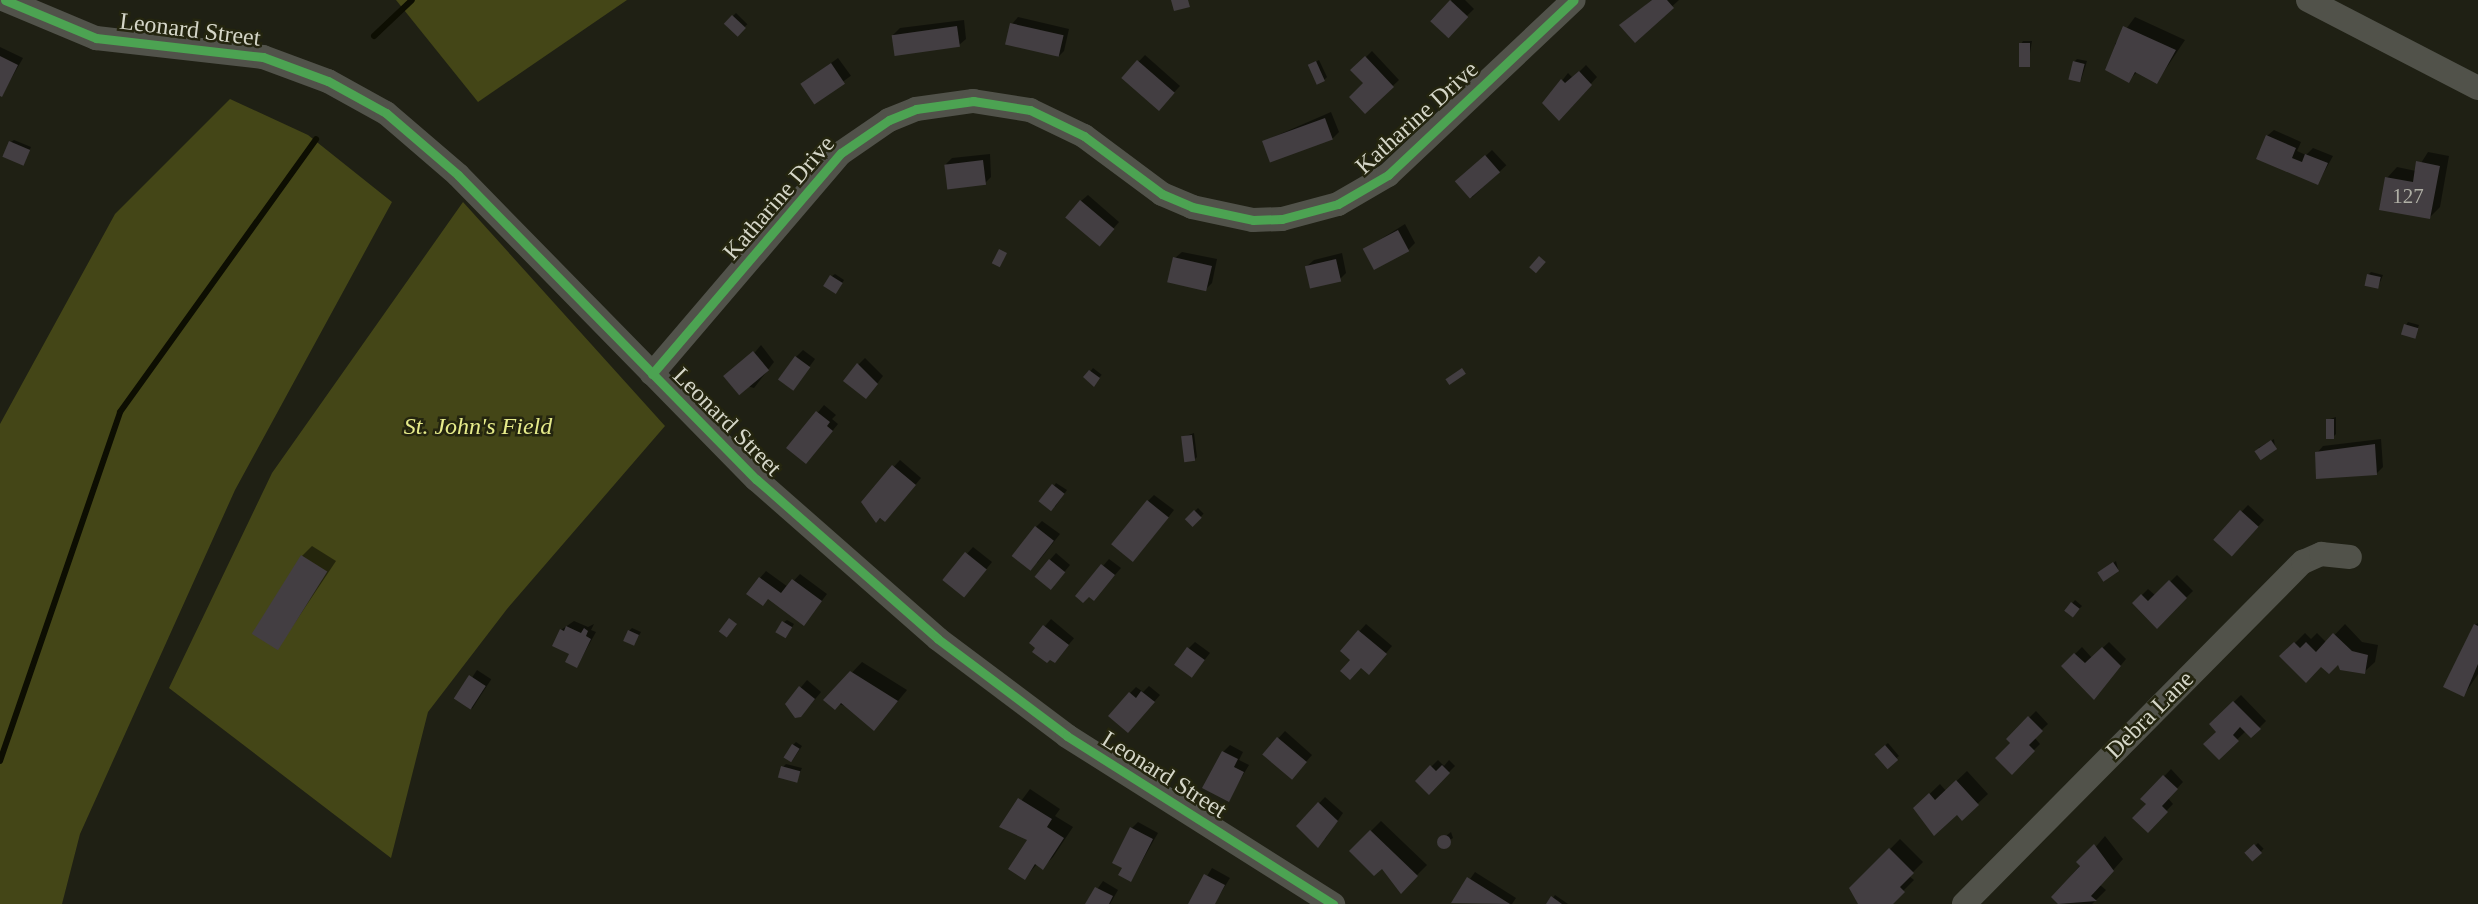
<!DOCTYPE html>
<style>
body{margin:0}
#map{position:relative;width:2478px;height:904px;overflow:hidden;background:#1f2014;font-family:Georgia,serif}
div>[style]{position:absolute}
.green>*{inset:0;background:#444617}
.shadow>*{inset:0;background:#0007;transform-origin:0 0}
.stream>*{height:6px;margin:-3px;padding:0 3px;transform-origin:3px;border-radius:3px;background:#0d0e02}
.building>*{inset:0;background:#433e42;transform-origin:0 0}
.round{border-radius:50%}
.minor>*{height:24px;margin:-12px;padding:0 12px;transform-origin:12px;border-radius:12px;background:#51524a}
.cycleway>*{height:9px;margin:-4.5px;padding:0 4.5px;transform-origin:4.5px;border-radius:4.5px;background:#4ca352}
span{translate:-50% -50%;white-space:nowrap;text-align:center;line-height:1.15;-webkit-text-stroke:5px #24250f;paint-order:stroke}
.number-label{font-size:21px;color:#b0b0a6}
.number-label span{-webkit-text-stroke-width:0}
.street-label{font-size:24px;color:#d5d6c8}
.park-label{font-size:24px;color:#e6eb8a;font-style:italic}
</style>
<div id="map">
<div class="green">
<i style="clip-path:polygon(396px 0,627px 0,478px 102px)"></i>
<i style="clip-path:polygon(230px 99px,308px 135px,392px 202px,235px 490px,80px 834px,62px 904px,0 904px,0 424px,115px 214px)"></i>
<i style="clip-path:polygon(463px 202px,665px 426px,507px 609px,428px 712px,391px 858px,169px 688px,272px 473px)"></i>
</div>
<div class="shadow">
<i style="clip-path:polygon(1452px 0,1465px 0,1474px 9px,1446px 36px,1431px 20px)"></i>
<i style="clip-path:polygon(1652px 0,1679px 0,1635px 40px,1628px 19px)"></i>
<i style="left:736px;top:13px;width:16px;height:15px;rotate:45deg"></i>
<i style="clip-path:polygon(1018px 17px,1069px 29px,1064px 51px,1058px 57px,1012px 24px)"></i>
<i style="clip-path:polygon(2135px 17px,2185px 40px,2157px 82px,2138px 71px,2128px 81px,2115px 44px)"></i>
<i style="clip-path:polygon(964px 20px,966px 39px,959px 45px,893px 35px,900px 28px)"></i>
<i style="clip-path:polygon(2023px 41px,2032px 41px,2028px 65px,2021px 44px)"></i>
<i style="clip-path:polygon(0 47px,23px 58px,2px 95px,0 94px)"></i>
<i style="clip-path:polygon(1372px 51px,1399px 80px,1365px 112px,1365px 83px,1353px 70px)"></i>
<i style="clip-path:polygon(1145px 55px,1180px 86px,1167px 100px,1146px 98px,1123px 78px)"></i>
<i style="left:838px;top:58px;width:22px;height:44px;rotate:54deg"></i>
<i style="clip-path:polygon(2077px 59px,2087px 61px,2081px 80px,2074px 62px)"></i>
<i style="clip-path:polygon(1319px 60px,1327px 77px,1324px 80px,1310px 65px)"></i>
<i style="clip-path:polygon(1586px 65px,1597px 77px,1559px 119px,1545px 103px,1568px 73px,1573px 78px)"></i>
<i style="clip-path:polygon(1331px 112px,1339px 132px,1332px 139px,1264px 141px)"></i>
<i style="clip-path:polygon(2274px 130px,2301px 142px,2297px 151px,2306px 155px,2313px 148px,2333px 156px,2318px 183px,2267px 136px)"></i>
<i style="clip-path:polygon(14px 140px,31px 147px,23px 164px,11px 142px)"></i>
<i style="left:1492px;top:150px;width:21px;height:47px;rotate:47deg"></i>
<i style="clip-path:polygon(2428px 152px,2449px 156px,2440px 207px,2430px 217px,2387px 178px,2397px 167px,2416px 171px)"></i>
<i style="clip-path:polygon(990px 154px,991px 177px,985px 183px,946px 164px,952px 158px)"></i>
<i style="clip-path:polygon(1088px 195px,1119px 222px,1105px 238px,1081px 201px)"></i>
<i style="clip-path:polygon(1405px 224px,1415px 243px,1408px 250px,1365px 249px)"></i>
<i style="clip-path:polygon(1182px 252px,1217px 259px,1212px 283px,1205px 290px,1175px 258px)"></i>
<i style="clip-path:polygon(1342px 253px,1346px 273px,1340px 279px,1307px 266px,1314px 260px)"></i>
<i style="clip-path:polygon(2371px 272px,2383px 275px,2378px 287px,2369px 274px)"></i>
<i style="clip-path:polygon(835px 274px,844px 280px,839px 288px,832px 276px)"></i>
<i style="clip-path:polygon(2408px 322px,2419px 325px,2414px 337px,2406px 325px)"></i>
<i style="clip-path:polygon(761px 345px,774px 362px,754px 388px,731px 381px)"></i>
<i style="clip-path:polygon(803px 350px,815px 359px,799px 381px,796px 357px)"></i>
<i style="clip-path:polygon(865px 358px,883px 376px,872px 390px,858px 365px)"></i>
<i style="left:1093px;top:368px;width:11px;height:12px;rotate:38deg"></i>
<i style="clip-path:polygon(824px 405px,836px 415px,832px 419px,838px 424px,813px 455px,789px 448px)"></i>
<i style="clip-path:polygon(2336px 417px,2336px 434px,2333px 437px,2327px 420px)"></i>
<i style="clip-path:polygon(1194px 433px,1197px 457px,1194px 460px,1183px 437px)"></i>
<i style="clip-path:polygon(2274px 439px,2275px 448px,2258px 448px)"></i>
<i style="clip-path:polygon(2381px 439px,2383px 467px,2376px 474px,2317px 453px,2323px 446px)"></i>
<i style="clip-path:polygon(900px 460px,921px 478px,892px 513px,876px 521px,863px 502px)"></i>
<i style="clip-path:polygon(1056px 483px,1067px 490px,1055px 507px,1054px 486px)"></i>
<i style="clip-path:polygon(1154px 495px,1174px 510px,1140px 553px,1148px 501px)"></i>
<i style="left:2248px;top:505px;width:22px;height:48px;rotate:43deg"></i>
<i style="left:1198px;top:508px;width:8px;height:15px;rotate:45deg"></i>
<i style="clip-path:polygon(1042px 521px,1060px 534px,1037px 563px,1036px 527px)"></i>
<i style="clip-path:polygon(312px 546px,336px 561px,278px 648px,302px 556px)"></i>
<i style="clip-path:polygon(973px 547px,992px 562px,970px 589px,944px 580px)"></i>
<i style="clip-path:polygon(1056px 553px,1070px 565px,1057px 581px,1036px 576px)"></i>
<i style="clip-path:polygon(1109px 559px,1121px 568px,1100px 592px,1077px 596px)"></i>
<i style="clip-path:polygon(2116px 561px,2118px 569px,2103px 570px)"></i>
<i style="clip-path:polygon(766px 571px,788px 587px,800px 574px,827px 594px,804px 624px,760px 578px)"></i>
<i style="clip-path:polygon(2177px 575px,2193px 591px,2157px 626px,2134px 603px,2148px 589px,2156px 596px)"></i>
<i style="clip-path:polygon(2075px 600px,2082px 606px,2073px 615px,2067px 610px)"></i>
<i style="left:1051px;top:619px;width:30px;height:31px;rotate:40deg"></i>
<i style="clip-path:polygon(787px 620px,794px 624px,788px 634px,784px 622px)"></i>
<i style="clip-path:polygon(574px 621px,588px 627px,594px 624px,591px 630px,596px 632px,577px 666px,561px 630px)"></i>
<i style="clip-path:polygon(2478px 623px,2478px 674px,2464px 695px,2475px 625px)"></i>
<i style="clip-path:polygon(1366px 624px,1392px 646px,1375px 666px,1342px 651px)"></i>
<i style="clip-path:polygon(2345px 624px,2362px 642px,2378px 645px,2375px 662px,2364px 672px,2339px 662px,2321px 665px,2282px 656px,2305px 633px,2311px 639px,2317px 633px,2327px 643px)"></i>
<i style="clip-path:polygon(632px 628px,641px 632px,634px 644px,629px 631px)"></i>
<i style="clip-path:polygon(1195px 642px,1210px 653px,1192px 676px,1189px 648px)"></i>
<i style="clip-path:polygon(2109px 642px,2126px 659px,2100px 691px,2063px 666px,2082px 647px,2092px 658px)"></i>
<i style="clip-path:polygon(862px 662px,907px 690px,884px 718px,826px 700px)"></i>
<i style="left:477px;top:670px;width:17px;height:35px;rotate:33deg"></i>
<i style="clip-path:polygon(807px 680px,821px 692px,807px 709px,787px 704px)"></i>
<i style="clip-path:polygon(1149px 686px,1160px 695px,1135px 724px,1130px 693px,1136px 687px,1143px 692px)"></i>
<i style="clip-path:polygon(2241px 695px,2266px 721px,2251px 736px,2246px 731px,2219px 757px,2218px 732px,2211px 724px)"></i>
<i style="clip-path:polygon(2036px 711px,2048px 724px,2034px 737px,2040px 744px,2012px 772px,2012px 743px,2008px 739px)"></i>
<i style="clip-path:polygon(1285px 731px,1312px 755px,1298px 771px,1264px 754px)"></i>
<i style="clip-path:polygon(796px 742px,802px 746px,792px 761px,793px 745px)"></i>
<i style="left:1888px;top:743px;width:17px;height:16px;rotate:50deg"></i>
<i style="clip-path:polygon(1230px 745px,1243px 752px,1239px 760px,1249px 765px,1228px 800px,1223px 752px)"></i>
<i style="clip-path:polygon(1438px 760px,1444px 766px,1449px 760px,1455px 766px,1429px 792px,1417px 781px)"></i>
<i style="clip-path:polygon(786px 764px,802px 768px,796px 781px,783px 767px)"></i>
<i style="clip-path:polygon(2171px 769px,2183px 782px,2168px 798px,2173px 804px,2148px 830px,2148px 804px,2143px 799px)"></i>
<i style="clip-path:polygon(1967px 771px,1988px 794px,1962px 818px,1957px 812px,1915px 808px,1940px 784px,1946px 791px)"></i>
<i style="clip-path:polygon(1030px 789px,1060px 809px,1055px 816px,1073px 827px,1053px 857px,1043px 867px,1037px 864px,1025px 878px,1029px 839px,1002px 827px)"></i>
<i style="clip-path:polygon(1325px 797px,1343px 813px,1325px 839px,1298px 826px)"></i>
<i style="clip-path:polygon(1381px 821px,1427px 865px,1401px 891px,1382px 866px,1351px 851px)"></i>
<i style="clip-path:polygon(1138px 822px,1158px 833px,1131px 880px,1131px 829px)"></i>
<i style="clip-path:polygon(1451px 832px,1453px 838px,1440px 847px,1438px 842px)"></i>
<i style="clip-path:polygon(2105px 836px,2123px 859px,2100px 885px,2106px 890px,2092px 904px,2060px 904px,2053px 897px)"></i>
<i style="clip-path:polygon(1900px 839px,1923px 862px,1909px 876px,1914px 880px,1891px 903px,1861px 904px,1852px 888px)"></i>
<i style="left:2258px;top:843px;width:8px;height:14px;rotate:45deg"></i>
<i style="clip-path:polygon(1212px 868px,1230px 878px,1214px 904px,1190px 904px)"></i>
<i style="clip-path:polygon(1475px 872px,1516px 898px,1512px 904px,1454px 902px)"></i>
<i style="clip-path:polygon(1103px 881px,1118px 890px,1110px 904px,1087px 904px)"></i>
<i style="clip-path:polygon(1555px 895px,1568px 904px,1548px 904px)"></i>
</div>
<div class="stream">
<i style="left:374px;top:36px;width:52px;rotate:-43.5deg"></i>
<i style="left:0;top:761px;width:369px;rotate:-71deg"></i>
<i style="left:120px;top:412px;width:336px;rotate:-54.3deg"></i>
</div>
<div class="building">
<i style="clip-path:polygon(1171px 0,1188px 0,1190px 7px,1174px 11px)"></i>
<i style="left:1450px;top:0;width:25px;height:29px;rotate:43deg"></i>
<i style="clip-path:polygon(1652px 0,1667px 0,1674px 8px,1635px 43px,1619px 25px)"></i>
<i style="left:732px;top:15px;width:19px;height:12px;rotate:43deg"></i>
<i style="left:1010px;top:23px;width:55px;height:22px;rotate:13deg"></i>
<i style="left:957px;top:26px;width:21px;height:66px;rotate:82deg"></i>
<i style="clip-path:polygon(2123px 26px,2176px 50px,2157px 84px,2135px 72px,2129px 83px,2105px 70px)"></i>
<i style="left:2019px;top:43px;width:11px;height:24px"></i>
<i style="clip-path:polygon(0 56px,18px 65px,2px 97px,0 96px)"></i>
<i style="clip-path:polygon(1365px 56px,1394px 87px,1365px 114px,1349px 97px,1363px 83px,1350px 70px)"></i>
<i style="left:1137px;top:60px;width:50px;height:24px;rotate:41deg"></i>
<i style="left:1316px;top:61px;width:22px;height:9px;rotate:66deg"></i>
<i style="left:2073px;top:61px;width:12px;height:19px;rotate:14deg"></i>
<i style="left:831px;top:63px;width:25px;height:37px;rotate:56deg"></i>
<i style="clip-path:polygon(1579px 71px,1592px 85px,1559px 121px,1542px 103px,1561px 79px,1565px 83px)"></i>
<i style="left:1325px;top:118px;width:23px;height:67px;rotate:70deg"></i>
<i style="clip-path:polygon(2266px 135px,2296px 148px,2292px 158px,2302px 162px,2305px 154px,2328px 163px,2318px 185px,2256px 159px)"></i>
<i style="left:9px;top:141px;width:23px;height:17px;rotate:23deg"></i>
<i style="left:1485px;top:155px;width:23px;height:40px;rotate:49deg"></i>
<i style="left:983px;top:160px;width:25px;height:39px;rotate:83deg"></i>
<i style="clip-path:polygon(2416px 161px,2440px 166px,2430px 219px,2379px 210px,2385px 177px,2413px 182px)"></i>
<i style="left:1080px;top:200px;width:45px;height:23px;rotate:40deg"></i>
<i style="left:1398px;top:230px;width:24px;height:40px;rotate:62deg"></i>
<i style="left:999px;top:249px;width:9px;height:16px;rotate:27deg"></i>
<i style="left:1539px;top:256px;width:9px;height:15px;rotate:41deg"></i>
<i style="left:1173px;top:257px;width:40px;height:26px;rotate:13deg"></i>
<i style="left:1336px;top:259px;width:23px;height:32px;rotate:77deg"></i>
<i style="left:2367px;top:274px;width:14px;height:12px;rotate:12deg"></i>
<i style="left:830px;top:275px;width:15px;height:13px;rotate:32deg"></i>
<i style="left:2404px;top:324px;width:15px;height:11px;rotate:16deg"></i>
<i style="left:753px;top:351px;width:25px;height:39px;rotate:50deg"></i>
<i style="left:795px;top:356px;width:19px;height:29px;rotate:36deg"></i>
<i style="clip-path:polygon(857px 363px,878px 384px,866px 399px,843px 381px)"></i>
<i style="left:1462px;top:368px;width:7px;height:20px;rotate:56deg"></i>
<i style="clip-path:polygon(1089px 370px,1100px 378px,1094px 387px,1083px 377px)"></i>
<i style="clip-path:polygon(816px 411px,830px 422px,827px 426px,833px 431px,806px 464px,786px 448px)"></i>
<i style="left:2334px;top:419px;width:20px;height:8px;rotate:90deg"></i>
<i style="left:1192px;top:435px;width:26px;height:11px;rotate:83deg"></i>
<i style="left:2271px;top:440px;width:11px;height:20px;rotate:56deg"></i>
<i style="clip-path:polygon(2375px 444px,2377px 475px,2316px 479px,2315px 452px)"></i>
<i style="clip-path:polygon(892px 465px,916px 485px,885px 522px,880px 518px,876px 523px,861px 502px)"></i>
<i style="left:1052px;top:484px;width:16px;height:22px;rotate:38deg"></i>
<i style="left:1147px;top:500px;width:28px;height:57px;rotate:39deg"></i>
<i style="left:1194px;top:510px;width:11px;height:13px;rotate:45deg"></i>
<i style="left:2240px;top:510px;width:25px;height:40px;rotate:42deg"></i>
<i style="left:1035px;top:526px;width:24px;height:38px;rotate:38deg"></i>
<i style="left:965px;top:552px;width:28px;height:36px;rotate:39deg"></i>
<i style="left:301px;top:555px;width:31px;height:93px;rotate:32deg"></i>
<i style="left:1049px;top:559px;width:21px;height:23px;rotate:39deg"></i>
<i style="left:2113px;top:562px;width:11px;height:19px;rotate:56deg"></i>
<i style="clip-path:polygon(1101px 564px,1115px 575px,1094px 601px,1089px 597px,1083px 603px,1075px 596px)"></i>
<i style="clip-path:polygon(759px 577px,781px 593px,792px 579px,822px 601px,804px 626px,768px 599px,763px 606px,746px 594px)"></i>
<i style="clip-path:polygon(2169px 580px,2187px 598px,2157px 629px,2132px 603px,2141px 594px,2148px 601px)"></i>
<i style="left:2071px;top:602px;width:11px;height:11px;rotate:38deg"></i>
<i style="left:729px;top:618px;width:10px;height:17px;rotate:37deg"></i>
<i style="left:782px;top:621px;width:12px;height:13px;rotate:31deg"></i>
<i style="clip-path:polygon(2474px 624px,2478px 626px,2478px 664px,2464px 697px,2443px 687px)"></i>
<i style="clip-path:polygon(1043px 625px,1069px 645px,1055px 663px,1050px 660px,1047px 663px,1032px 652px,1035px 648px,1029px 643px)"></i>
<i style="clip-path:polygon(566px 626px,581px 633px,584px 628px,588px 631px,586px 636px,591px 639px,577px 668px,565px 662px,569px 654px,552px 646px,560px 629px,564px 631px)"></i>
<i style="left:628px;top:630px;width:12px;height:12px;rotate:24deg"></i>
<i style="clip-path:polygon(1358px 630px,1387px 654px,1369px 675px,1361px 668px,1350px 680px,1340px 671px,1350px 660px,1340px 651px)"></i>
<i style="clip-path:polygon(2333px 633px,2352px 651px,2368px 655px,2365px 674px,2340px 670px,2338px 665px,2329px 674px,2321px 667px,2306px 683px,2279px 656px,2294px 642px,2300px 648px,2306px 642px,2316px 652px)"></i>
<i style="left:1187px;top:647px;width:22px;height:22px;rotate:36deg"></i>
<i style="clip-path:polygon(2102px 647px,2121px 666px,2094px 700px,2061px 666px,2074px 653px,2085px 663px)"></i>
<i style="clip-path:polygon(850px 671px,898px 701px,874px 731px,841px 703px,835px 710px,823px 700px)"></i>
<i style="left:469px;top:675px;width:20px;height:28px;rotate:33deg"></i>
<i style="clip-path:polygon(799px 686px,815px 699px,801px 717px,795px 718px,785px 704px)"></i>
<i style="clip-path:polygon(1141px 691px,1155px 702px,1128px 733px,1108px 716px,1129px 692px,1136px 698px)"></i>
<i style="clip-path:polygon(2233px 701px,2261px 729px,2251px 738px,2240px 727px,2233px 735px,2239px 741px,2219px 760px,2203px 744px,2216px 732px,2209px 724px)"></i>
<i style="clip-path:polygon(2028px 716px,2043px 731px,2029px 745px,2035px 751px,2012px 775px,1995px 758px,2010px 743px,2006px 739px)"></i>
<i style="left:1277px;top:737px;width:39px;height:23px;rotate:40deg"></i>
<i style="left:792px;top:744px;width:9px;height:16px;rotate:32deg"></i>
<i style="left:1885px;top:745px;width:20px;height:14px;rotate:49deg"></i>
<i style="clip-path:polygon(1222px 751px,1238px 759px,1234px 767px,1244px 772px,1229px 802px,1202px 788px)"></i>
<i style="clip-path:polygon(1430px 765px,1436px 771px,1442px 765px,1450px 773px,1429px 795px,1415px 781px)"></i>
<i style="left:781px;top:766px;width:20px;height:12px;rotate:15deg"></i>
<i style="clip-path:polygon(2163px 775px,2178px 789px,2162px 806px,2168px 812px,2148px 833px,2132px 818px,2146px 804px,2140px 799px)"></i>
<i style="clip-path:polygon(1956px 780px,1979px 805px,1962px 821px,1957px 815px,1934px 836px,1913px 808px,1929px 793px,1935px 800px)"></i>
<i style="clip-path:polygon(1018px 798px,1052px 819px,1047px 827px,1064px 838px,1043px 870px,1035px 864px,1025px 880px,1008px 869px,1027px 840px,999px 827px)"></i>
<i style="clip-path:polygon(1318px 802px,1338px 821px,1318px 848px,1296px 826px)"></i>
<i style="clip-path:polygon(1130px 827px,1153px 839px,1131px 882px,1118px 875px,1122px 868px,1112px 863px)"></i>
<i style="clip-path:polygon(1370px 830px,1418px 876px,1401px 894px,1382px 869px,1374px 876px,1349px 851px)"></i>
<i class="round" style="left:1437px;top:835px;width:14px;height:14px"></i>
<i style="clip-path:polygon(2094px 844px,2114px 871px,2091px 896px,2097px 901px,2058px 904px,2051px 897px,2080px 866px,2076px 862px)"></i>
<i style="left:2254px;top:844px;width:12px;height:13px;rotate:48deg"></i>
<i style="clip-path:polygon(1889px 848px,1914px 873px,1900px 887px,1905px 892px,1893px 904px,1858px 904px,1849px 888px)"></i>
<i style="clip-path:polygon(1204px 874px,1225px 885px,1215px 904px,1188px 904px)"></i>
<i style="clip-path:polygon(1467px 877px,1510px 904px,1451px 903px)"></i>
<i style="clip-path:polygon(1095px 887px,1113px 896px,1109px 904px,1085px 904px)"></i>
<i style="clip-path:polygon(1551px 896px,1562px 904px,1546px 904px)"></i>
</div>
<div class="minor">
<i style="left:5px;top:0;width:99px;rotate:22.7deg"></i>
<i style="left:96px;top:38px;width:168px;rotate:6.5deg"></i>
<i style="left:263px;top:57px;width:69px;rotate:20.3deg"></i>
<i style="left:328px;top:81px;width:66px;rotate:28.9deg"></i>
<i style="left:386px;top:113px;width:95px;rotate:40.7deg"></i>
<i style="left:458px;top:175px;width:426px;rotate:45.6deg"></i>
<i style="left:756px;top:479px;width:242px;rotate:41.3deg"></i>
<i style="left:938px;top:639px;width:161px;rotate:36.9deg"></i>
<i style="left:1067px;top:736px;width:315px;rotate:32.3deg"></i>
<i style="left:2308px;top:0;width:191px;rotate:27.4deg"></i>
<i style="left:652px;top:374px;width:291px;rotate:-49.5deg"></i>
<i style="left:841px;top:153px;width:58px;rotate:-34.5deg"></i>
<i style="left:889px;top:120px;width:29px;rotate:-22deg"></i>
<i style="left:916px;top:109px;width:58px;rotate:-8deg"></i>
<i style="left:973px;top:101px;width:58px;rotate:9deg"></i>
<i style="left:1030px;top:110px;width:60px;rotate:25.7deg"></i>
<i style="left:1084px;top:136px;width:97px;rotate:36.6deg"></i>
<i style="left:1162px;top:194px;width:33px;rotate:23deg"></i>
<i style="left:1192px;top:207px;width:62px;rotate:12deg"></i>
<i style="left:1253px;top:220px;width:29px;rotate:-2deg"></i>
<i style="left:1282px;top:219px;width:58px;rotate:-15deg"></i>
<i style="left:1338px;top:204px;width:58px;rotate:-30.1deg"></i>
<i style="left:1388px;top:175px;width:255px;rotate:-43.3deg"></i>
<i style="left:1964px;top:904px;width:482px;rotate:-45.3deg"></i>
<i style="left:2303px;top:562px;width:20px;rotate:-24deg"></i>
<i style="left:2321px;top:554px;width:29px;rotate:6deg"></i>
</div>
<div class="cycleway">
<i style="left:5px;top:0;width:99px;rotate:22.7deg"></i>
<i style="left:96px;top:38px;width:168px;rotate:6.5deg"></i>
<i style="left:263px;top:57px;width:69px;rotate:20.3deg"></i>
<i style="left:328px;top:81px;width:66px;rotate:28.9deg"></i>
<i style="left:386px;top:113px;width:95px;rotate:40.7deg"></i>
<i style="left:458px;top:175px;width:426px;rotate:45.6deg"></i>
<i style="left:756px;top:479px;width:242px;rotate:41.3deg"></i>
<i style="left:938px;top:639px;width:161px;rotate:36.9deg"></i>
<i style="left:1067px;top:736px;width:315px;rotate:32.3deg"></i>
<i style="left:652px;top:374px;width:291px;rotate:-49.5deg"></i>
<i style="left:841px;top:153px;width:58px;rotate:-34.5deg"></i>
<i style="left:889px;top:120px;width:29px;rotate:-22deg"></i>
<i style="left:916px;top:109px;width:58px;rotate:-8deg"></i>
<i style="left:973px;top:101px;width:58px;rotate:9deg"></i>
<i style="left:1030px;top:110px;width:60px;rotate:25.7deg"></i>
<i style="left:1084px;top:136px;width:97px;rotate:36.6deg"></i>
<i style="left:1162px;top:194px;width:33px;rotate:23deg"></i>
<i style="left:1192px;top:207px;width:62px;rotate:12deg"></i>
<i style="left:1253px;top:220px;width:29px;rotate:-2deg"></i>
<i style="left:1282px;top:219px;width:58px;rotate:-15deg"></i>
<i style="left:1338px;top:204px;width:58px;rotate:-30.1deg"></i>
<i style="left:1388px;top:175px;width:255px;rotate:-43.3deg"></i>
</div>
<div class="number-label">
<span style="left:2408px;top:196px">127</span>
</div>
<div class="street-label">
<span style="left:190px;top:30px;rotate:7deg">Leonard Street</span>
<span style="left:1417px;top:118px;rotate:-42deg">Katharine Drive</span>
<span style="left:779px;top:198px;rotate:-49deg">Katharine Drive</span>
<span style="left:727px;top:422px;rotate:45deg">Leonard Street</span>
<span style="left:2150px;top:715px;rotate:-45deg">Debra Lane</span>
<span style="left:1164px;top:775px;rotate:32deg">Leonard Street</span>
</div>
<div class="park-label">
<span style="left:478px;top:427px">St. John's Field</span>
</div>
</div>
